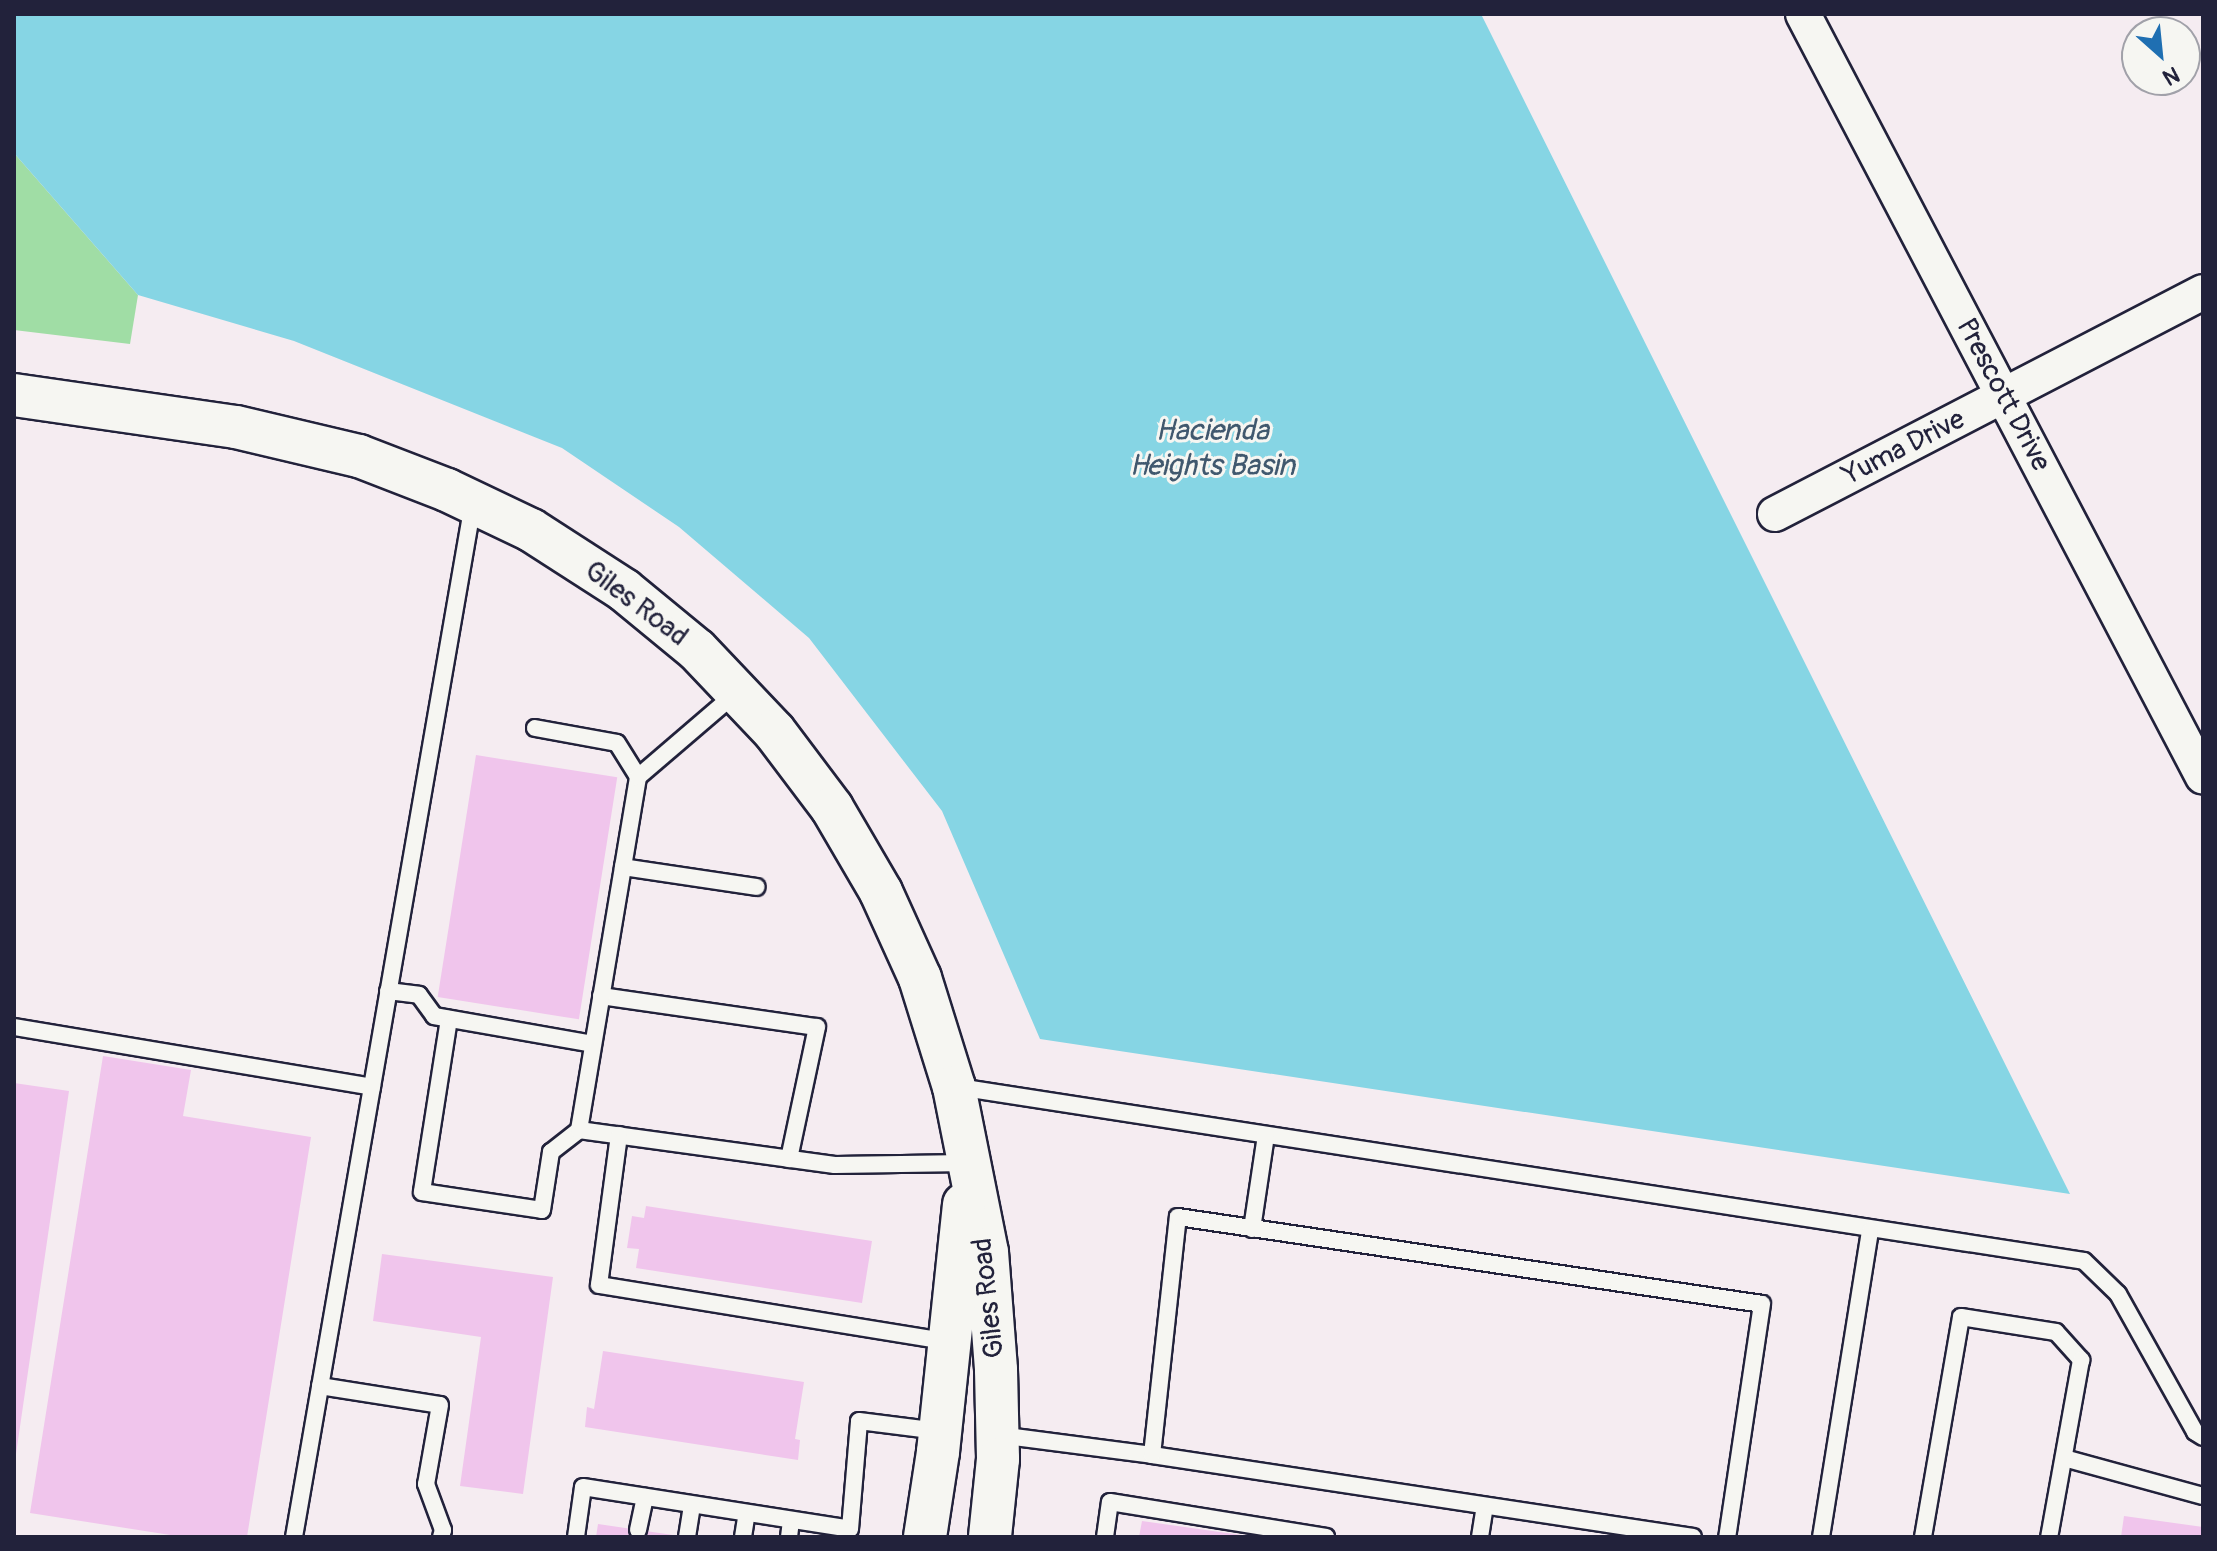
<!DOCTYPE html>
<style>
body{margin:0}
#map{position:relative;width:2217px;height:1551px;overflow:hidden;background:#f5ecf1;font-family:Pangolin,sans-serif}
div>[style]{position:absolute}
.green>*{inset:0;background:#a0dda5}
.water>*{inset:0;background:#86d5e4}
.building>*{inset:0;background:#f0c5ec;transform-origin:0 0}
.roads{filter:drop-shadow(2px 0 #22223b) drop-shadow(-2px 0 #22223b) drop-shadow(0 2px #22223b) drop-shadow(0 -2px #22223b)}
.service>*{height:16px;margin:-8px;padding:0 8px;transform-origin:8px;border-radius:8px;background:#f6f6f2}
.minor>*{height:34px;margin:-17px;padding:0 17px;transform-origin:17px;border-radius:17px;background:#f6f6f2}
.tertiary>*{height:42px;margin:-21px;padding:0 21px;transform-origin:21px;border-radius:21px;background:#f6f6f2}
span{translate:-50% -50%;white-space:nowrap;text-align:center;line-height:1.15;-webkit-text-stroke:6px #f6f6f2;paint-order:stroke}
.street-label{font-size:28px;color:#22223b}
.water-label{font-size:30px;color:#40586e;font-style:italic}
.frame{position:absolute;inset:0;border:16px solid #22223b;pointer-events:none}
.north{position:absolute;left:2121px;top:16px;width:80px;height:80px;box-sizing:border-box;background:#f6f6f2;border:2px solid #a1a1a9;border-radius:50%;rotate:153deg;font-size:22px;font-weight:700;line-height:32px;text-align:center;color:#22223b}
.north::after{content:'';display:block;margin:auto;width:28px;height:36px;background:#1f6fb2;clip-path:polygon(50% 0,100% 100%,50% 72%,0 100%)}
</style>
<div id="map">
<div class="green">
<i style="clip-path:polygon(14px 153px,138px 295px,130px 344px,14px 330px)"></i>
</div>
<div class="water">
<i style="clip-path:polygon(14px 14px,1481px 14px,2070px 1194px,1040px 1039px,942px 811px,809px 638px,679px 527px,562px 448px,294px 341px,138px 295px,14px 153px)"></i>
</div>
<div class="building">
<i style="left:476px;top:755px;width:143px;height:245px;rotate:9deg"></i>
<i style="clip-path:polygon(103px 1056px,191px 1070px,183px 1116px,311px 1137px,247px 1537px,183px 1537px,30px 1513px)"></i>
<i style="clip-path:polygon(14px 1083px,69px 1091px,16px 1454px,14px 1454px)"></i>
<i style="clip-path:polygon(646px 1206px,872px 1241px,862px 1303px,636px 1268px,639px 1249px,627px 1248px,632px 1216px,644px 1218px)"></i>
<i style="clip-path:polygon(382px 1254px,553px 1277px,523px 1494px,460px 1486px,481px 1337px,373px 1321px)"></i>
<i style="clip-path:polygon(603px 1351px,804px 1382px,795px 1439px,800px 1440px,798px 1460px,585px 1427px,587px 1407px,594px 1409px)"></i>
<i style="clip-path:polygon(2124px 1516px,2203px 1527px,2203px 1537px,2121px 1537px)"></i>
<i style="clip-path:polygon(1142px 1521px,1241px 1535px,1241px 1537px,1139px 1537px)"></i>
<i style="clip-path:polygon(598px 1524px,673px 1535px,673px 1537px,596px 1537px)"></i>
</div>
<div class="roads">
<div class="service">
<i style="left:535px;top:728px;width:83px;rotate:10.4deg"></i>
<i style="left:617px;top:743px;width:40px;rotate:58deg"></i>
<i style="left:623px;top:867px;width:135px;rotate:8.5deg"></i>
<i style="left:388px;top:991px;width:31px;rotate:7deg"></i>
<i style="left:419px;top:995px;width:26px;rotate:54deg"></i>
<i style="left:434px;top:1016px;width:161px;rotate:10deg"></i>
<i style="left:601px;top:996px;width:218px;rotate:8.2deg"></i>
<i style="left:817px;top:1027px;width:135px;rotate:102deg"></i>
<i style="left:449px;top:1019px;width:175px;rotate:98.9deg"></i>
<i style="left:422px;top:1192px;width:121px;rotate:8.5deg"></i>
<i style="left:542px;top:1210px;width:59px;rotate:-81.2deg"></i>
<i style="left:551px;top:1152px;width:36px;rotate:-38deg"></i>
<i style="left:579px;top:1130px;width:358px;rotate:-80.5deg"></i>
<i style="left:638px;top:777px;width:129px;rotate:-40.6deg"></i>
<i style="left:14px;top:1027px;width:363px;rotate:9.5deg"></i>
<i style="left:958px;top:1087px;width:1139px;rotate:8.78deg"></i>
<i style="left:2084px;top:1261px;width:47px;rotate:44.1deg"></i>
<i style="left:2118px;top:1294px;width:158px;rotate:60.8deg"></i>
<i style="left:2195px;top:1432px;width:9px;rotate:32deg"></i>
<i style="left:579px;top:1130px;width:258px;rotate:7.8deg"></i>
<i style="left:835px;top:1165px;width:132px;rotate:-0.9deg"></i>
<i style="left:619px;top:1135px;width:151px;rotate:97.6deg"></i>
<i style="left:599px;top:1285px;width:355px;rotate:9.2deg"></i>
<i style="left:1252px;top:1229px;width:95px;rotate:-81.5deg"></i>
<i style="left:320px;top:1386px;width:121px;rotate:9deg"></i>
<i style="left:440px;top:1405px;width:80px;rotate:100deg"></i>
<i style="left:426px;top:1484px;width:49px;rotate:69.7deg"></i>
<i style="left:443px;top:1530px;width:7px;rotate:106deg"></i>
<i style="left:999px;top:1435px;width:154px;rotate:7.4deg"></i>
<i style="left:2064px;top:1458px;width:144px;rotate:15.3deg"></i>
<i style="left:638px;top:1530px;width:34px;rotate:-78deg"></i>
<i style="left:294px;top:1537px;width:1048px;rotate:-80.17deg"></i>
<i style="left:576px;top:1537px;width:50px;rotate:-82deg"></i>
<i style="left:583px;top:1487px;width:270px;rotate:8.9deg"></i>
<i style="left:850px;top:1529px;width:108px;rotate:-85.2deg"></i>
<i style="left:859px;top:1421px;width:80px;rotate:7.2deg"></i>
<i style="left:687px;top:1537px;width:32px;rotate:-81deg"></i>
<i style="left:743px;top:1537px;width:24px;rotate:-81deg"></i>
<i style="left:789px;top:1537px;width:16px;rotate:-83deg"></i>
<i style="left:1105px;top:1537px;width:35px;rotate:-82deg"></i>
<i style="left:1110px;top:1502px;width:219px;rotate:9.2deg"></i>
<i style="left:1480px;top:1537px;width:30px;rotate:-81deg"></i>
<i style="left:1693px;top:1537px;width:547px;rotate:-171.38deg"></i>
<i style="left:1152px;top:1455px;width:239px;rotate:-83.8deg"></i>
<i style="left:1178px;top:1217px;width:590px;rotate:8.47deg"></i>
<i style="left:1762px;top:1304px;width:236px;rotate:98.5deg"></i>
<i style="left:1821px;top:1537px;width:310px;rotate:-80.9deg"></i>
<i style="left:1923px;top:1537px;width:223px;rotate:-80.2deg"></i>
<i style="left:1961px;top:1317px;width:96px;rotate:9deg"></i>
<i style="left:2056px;top:1332px;width:38px;rotate:48deg"></i>
<i style="left:2081px;top:1360px;width:180px;rotate:100.2deg"></i>
</div>
<div class="minor">
<i style="left:1803px;top:14px;width:861px;rotate:62.33deg"></i>
<i style="left:1775px;top:514px;width:482px;rotate:-27.4deg"></i>
</div>
<div class="tertiary">
<i style="left:14px;top:395px;width:224px;rotate:8.2deg"></i>
<i style="left:236px;top:427px;width:126px;rotate:13.3deg"></i>
<i style="left:359px;top:456px;width:94px;rotate:21.1deg"></i>
<i style="left:447px;top:490px;width:93px;rotate:25.5deg"></i>
<i style="left:531px;top:530px;width:111px;rotate:32.8deg"></i>
<i style="left:624px;top:590px;width:94px;rotate:39.4deg"></i>
<i style="left:697px;top:650px;width:112px;rotate:46.5deg"></i>
<i style="left:774px;top:731px;width:96px;rotate:53deg"></i>
<i style="left:832px;top:808px;width:97px;rotate:59.7deg"></i>
<i style="left:881px;top:892px;width:94px;rotate:65.6deg"></i>
<i style="left:920px;top:978px;width:114px;rotate:72.7deg"></i>
<i style="left:954px;top:1087px;width:168px;rotate:78.7deg"></i>
<i style="left:987px;top:1252px;width:118px;rotate:85.6deg"></i>
<i style="left:996px;top:1370px;width:89px;rotate:88.7deg"></i>
<i style="left:998px;top:1459px;width:78px;rotate:95.9deg"></i>
<i style="left:925px;top:1537px;width:86px;rotate:-81.3deg"></i>
<i style="left:938px;top:1452px;width:249px;rotate:-84deg"></i>
</div>
</div>
<div class="street-label">
<span style="left:2003px;top:395px;rotate:62deg">Prescott Drive</span>
<span style="left:1904px;top:448px;rotate:-27deg">Yuma Drive</span>
<span style="left:636px;top:604px;rotate:37deg">Giles Road</span>
<span style="left:989px;top:1298px;rotate:-96deg">Giles Road</span>
</div>
<div class="water-label">
<span style="left:1212px;top:448px">Hacienda<br>Heights Basin</span>
</div>
<div class="frame"></div>
<div class="north">N</div>
</div>
